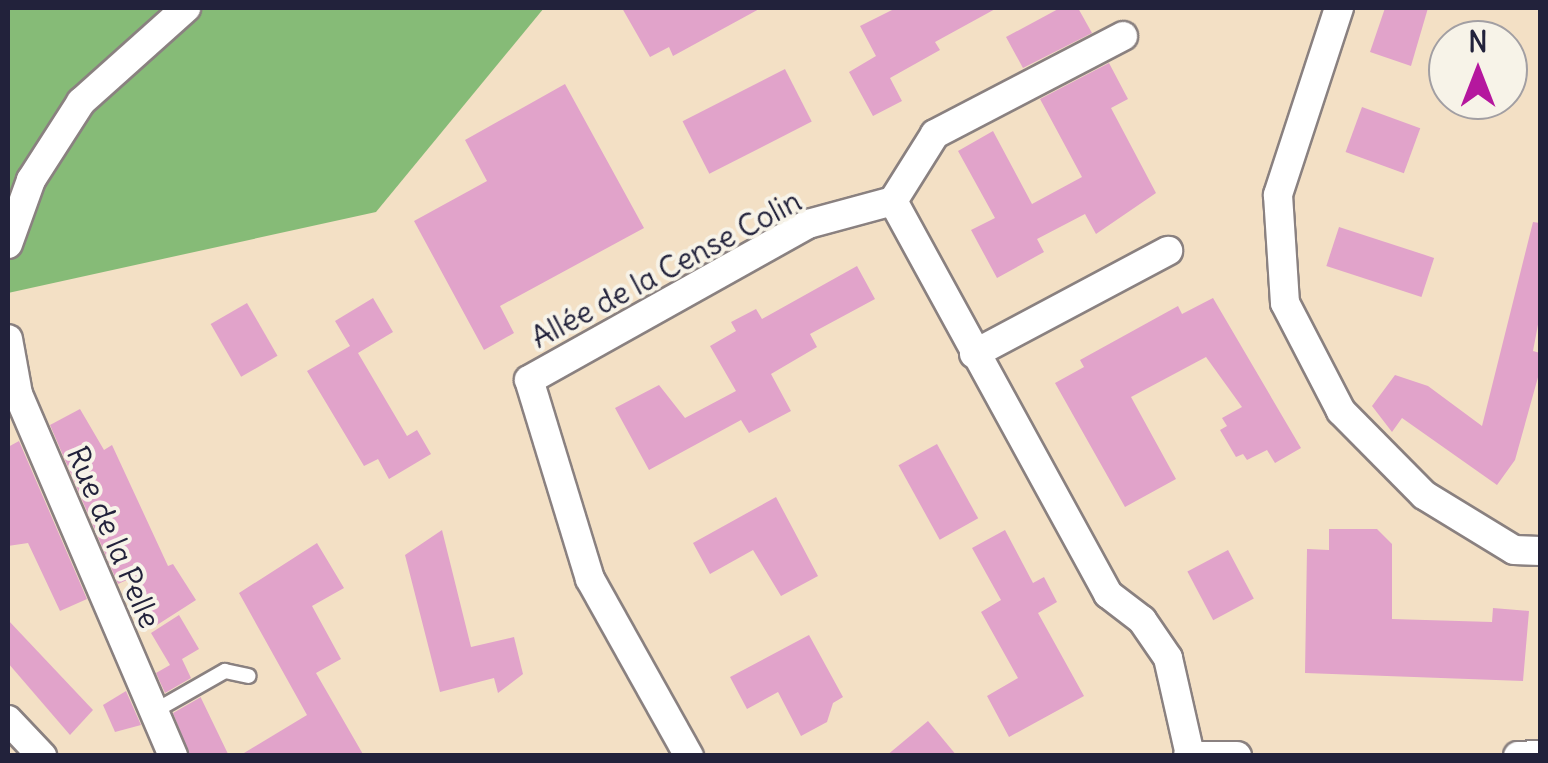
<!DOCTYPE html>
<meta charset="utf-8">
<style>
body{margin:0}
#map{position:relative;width:1548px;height:763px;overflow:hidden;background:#f3e0c5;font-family:Delius,sans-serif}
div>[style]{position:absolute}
.forest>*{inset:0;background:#86bb77}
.building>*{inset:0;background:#e1a3ca;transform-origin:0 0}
.roads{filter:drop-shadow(2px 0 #8a8180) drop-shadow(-2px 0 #8a8180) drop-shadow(0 2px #8a8180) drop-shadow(0 -2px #8a8180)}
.lane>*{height:14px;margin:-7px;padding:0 7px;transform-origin:7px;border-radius:7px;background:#fff}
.street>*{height:28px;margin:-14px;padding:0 14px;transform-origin:14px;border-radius:14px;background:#fff}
span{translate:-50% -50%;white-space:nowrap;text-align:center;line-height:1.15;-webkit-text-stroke:8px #f7f3e8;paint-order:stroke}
.street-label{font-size:30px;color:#22223b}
.frame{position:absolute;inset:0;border:10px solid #22223b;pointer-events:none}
.north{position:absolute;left:1428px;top:20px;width:100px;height:100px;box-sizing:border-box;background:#f7f3e8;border:2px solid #a29fa3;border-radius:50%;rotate:0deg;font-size:28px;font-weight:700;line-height:40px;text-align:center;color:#22223b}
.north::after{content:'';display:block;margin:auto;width:35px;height:45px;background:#b5179e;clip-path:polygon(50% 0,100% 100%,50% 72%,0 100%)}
</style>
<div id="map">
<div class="forest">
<i style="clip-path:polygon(8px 8px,544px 8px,376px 212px,8px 293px)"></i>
</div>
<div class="building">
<i style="clip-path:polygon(622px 8px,761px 8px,673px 56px,669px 47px,650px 57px)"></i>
<i style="clip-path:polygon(896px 8px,997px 8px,935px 42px,940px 50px,890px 78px,902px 101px,873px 116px,849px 72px,876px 56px,860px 26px)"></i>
<i style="clip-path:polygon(1060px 8px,1078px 8px,1092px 33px,1023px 68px,1006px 37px)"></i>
<i style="clip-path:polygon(1385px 8px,1428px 8px,1411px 66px,1370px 52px)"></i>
<i style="clip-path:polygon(1109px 63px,1128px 99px,1111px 108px,1156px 193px,1096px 234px,1085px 214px,1037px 239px,1044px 252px,997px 278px,971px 230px,995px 218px,958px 151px,993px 131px,1032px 204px,1082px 177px,1040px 99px)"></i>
<i style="left:785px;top:69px;width:59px;height:115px;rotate:63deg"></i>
<i style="clip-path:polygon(565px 84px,644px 228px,500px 306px,514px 333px,484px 350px,414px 221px,487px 181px,465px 140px)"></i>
<i style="left:1362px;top:107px;width:62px;height:48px;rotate:20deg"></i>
<i style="clip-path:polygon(1533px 222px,1540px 223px,1540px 314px,1533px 351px,1540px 353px,1540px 370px,1515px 460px,1497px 485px,1402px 418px,1392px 432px,1372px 406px,1395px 375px,1428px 386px,1482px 426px)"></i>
<i style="left:1339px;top:227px;width:100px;height:41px;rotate:18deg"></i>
<i style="clip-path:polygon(857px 266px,875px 299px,810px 334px,817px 347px,771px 374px,791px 411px,749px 433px,741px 420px,649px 470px,615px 408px,659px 385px,685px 418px,736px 391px,710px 346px,736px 331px,731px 322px,756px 309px,762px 319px)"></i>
<i style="clip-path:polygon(373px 298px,393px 332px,358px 353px,407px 436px,417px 430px,431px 454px,389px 479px,378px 459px,364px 466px,307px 371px,350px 346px,335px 321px)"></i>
<i style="clip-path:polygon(1213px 298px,1301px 448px,1275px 463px,1267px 450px,1247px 460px,1243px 454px,1236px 457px,1220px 430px,1227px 426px,1222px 418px,1242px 407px,1206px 357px,1131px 397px,1176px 479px,1125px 507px,1055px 383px,1084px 367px,1080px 360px,1178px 306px,1182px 314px)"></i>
<i style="left:247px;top:303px;width:61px;height:42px;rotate:60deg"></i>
<i style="clip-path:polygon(80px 409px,104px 450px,112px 445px,168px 566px,173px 564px,196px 600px,157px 625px,129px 579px,118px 584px,50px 425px)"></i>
<i style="clip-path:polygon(19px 441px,87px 599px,60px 611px,28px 543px,8px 546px,8px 447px)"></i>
<i style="left:937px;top:444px;width:85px;height:44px;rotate:61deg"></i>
<i style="clip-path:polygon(776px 497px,818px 576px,781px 596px,753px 550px,710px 574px,693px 543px)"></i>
<i style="clip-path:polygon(1329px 529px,1377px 529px,1392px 544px,1392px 619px,1492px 622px,1493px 608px,1529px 611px,1523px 681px,1305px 673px,1307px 549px,1329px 550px)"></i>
<i style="clip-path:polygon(442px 530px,471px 647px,514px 637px,523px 674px,498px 693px,494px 678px,440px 692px,405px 555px)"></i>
<i style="clip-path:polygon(1005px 530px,1033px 583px,1044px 577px,1057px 602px,1038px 613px,1084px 696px,1009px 737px,987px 696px,1018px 678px,981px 612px,1001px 600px,972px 548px)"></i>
<i style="clip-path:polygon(317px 543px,344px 588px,312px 606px,341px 659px,316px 673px,364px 756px,239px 756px,307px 715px,239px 593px)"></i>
<i style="left:1228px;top:550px;width:55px;height:46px;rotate:62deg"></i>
<i style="clip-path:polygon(179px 615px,199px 649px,182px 659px,191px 678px,165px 693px,156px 673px,170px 665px,151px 633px)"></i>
<i style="clip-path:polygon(8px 620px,93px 710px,70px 735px,8px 663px)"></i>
<i style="clip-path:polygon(809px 635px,843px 697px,833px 703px,827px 722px,801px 736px,778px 692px,747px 709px,730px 677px)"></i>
<i style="clip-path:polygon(126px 691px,141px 725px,115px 732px,103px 705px)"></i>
<i style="clip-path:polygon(201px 697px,201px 698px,229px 756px,190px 756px,173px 713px)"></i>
<i style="clip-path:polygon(928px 721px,957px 756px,886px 756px)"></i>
</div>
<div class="roads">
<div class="lane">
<i style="left:153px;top:712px;width:83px;rotate:-29.7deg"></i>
<i style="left:225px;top:671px;width:24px;rotate:12deg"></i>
</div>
<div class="street">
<i style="left:1339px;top:8px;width:197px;rotate:108.1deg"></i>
<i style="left:1278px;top:195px;width:108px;rotate:86.3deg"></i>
<i style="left:1285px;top:303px;width:122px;rotate:62.6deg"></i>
<i style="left:1341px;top:411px;width:118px;rotate:45.3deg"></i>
<i style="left:1424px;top:495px;width:105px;rotate:31.4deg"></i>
<i style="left:1514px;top:550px;width:26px;rotate:2deg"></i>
<i style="left:893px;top:201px;width:448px;rotate:61.3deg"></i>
<i style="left:1108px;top:594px;width:43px;rotate:37.4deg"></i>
<i style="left:1142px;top:620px;width:46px;rotate:55.6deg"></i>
<i style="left:1168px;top:658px;width:99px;rotate:77.2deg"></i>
<i style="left:8px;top:244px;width:68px;rotate:-70.2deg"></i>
<i style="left:31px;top:180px;width:93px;rotate:-57.3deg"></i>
<i style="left:81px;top:102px;width:141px;rotate:-41.8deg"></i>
<i style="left:8px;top:339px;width:56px;rotate:79.7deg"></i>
<i style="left:18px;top:394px;width:394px;rotate:66.8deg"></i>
<i style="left:974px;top:354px;width:220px;rotate:-28deg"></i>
<i style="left:8px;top:720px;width:50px;rotate:46.6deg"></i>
<i style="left:689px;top:756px;width:203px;rotate:-119.2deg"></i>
<i style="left:590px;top:579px;width:208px;rotate:-107deg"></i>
<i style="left:529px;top:380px;width:320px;rotate:-29.2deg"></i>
<i style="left:808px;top:224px;width:88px;rotate:-15.1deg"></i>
<i style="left:893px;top:201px;width:79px;rotate:-57.9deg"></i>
<i style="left:935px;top:134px;width:212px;rotate:-27.5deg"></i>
<i style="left:1188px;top:756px;width:49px"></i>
<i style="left:1518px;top:756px;width:22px;rotate:-3deg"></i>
</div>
</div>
<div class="street-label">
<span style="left:666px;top:269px;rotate:-28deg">Allée de la Cense Colin</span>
<span style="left:114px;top:537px;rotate:67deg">Rue de la Pelle</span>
</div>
<div class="frame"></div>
<div class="north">N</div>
</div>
